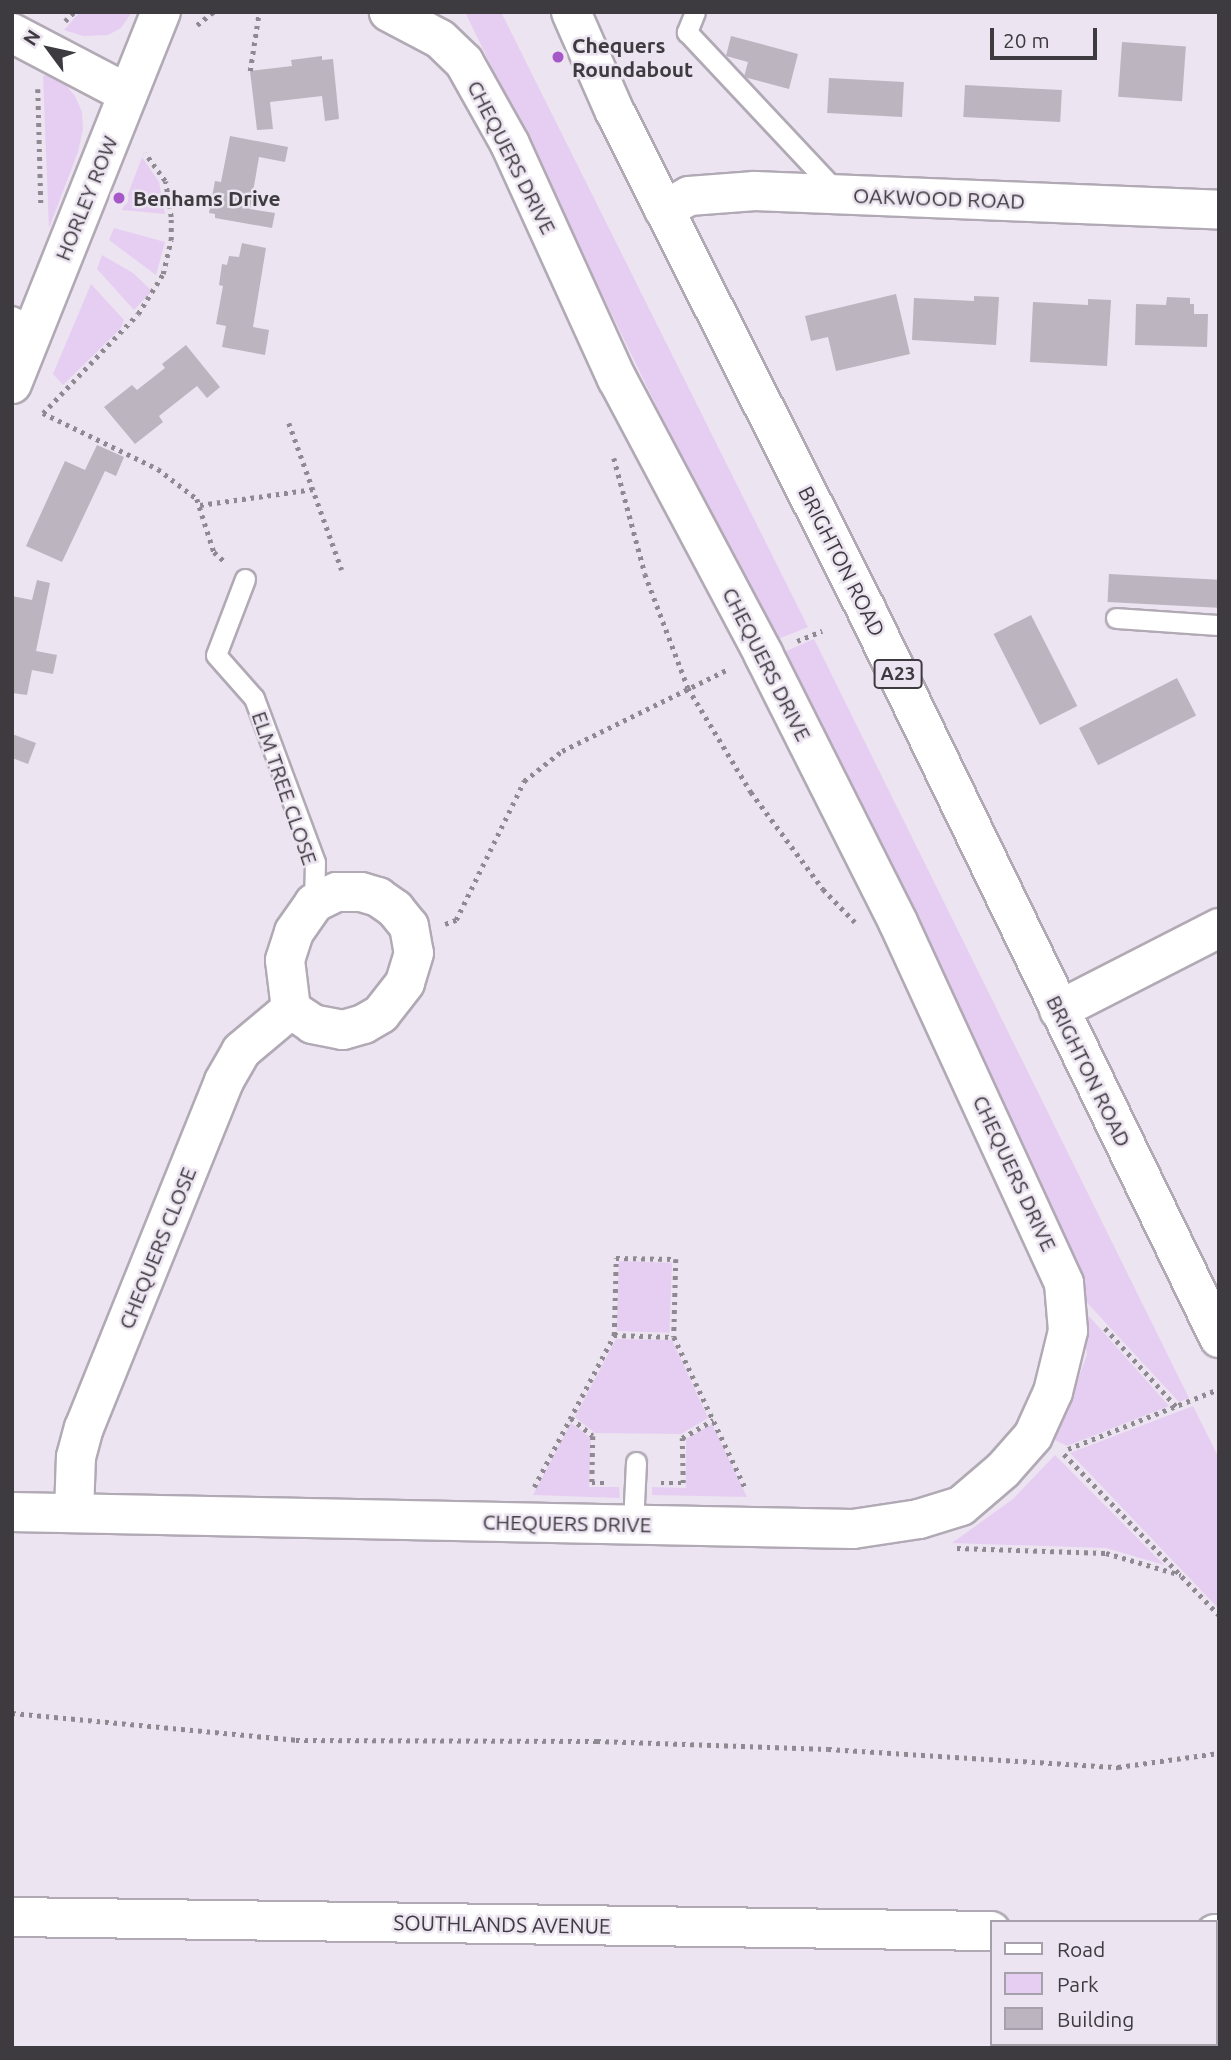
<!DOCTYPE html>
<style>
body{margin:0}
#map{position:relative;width:1231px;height:2060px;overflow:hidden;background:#ece4f0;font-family:Ubuntu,sans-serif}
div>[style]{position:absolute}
.green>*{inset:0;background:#e6cef2;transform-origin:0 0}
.building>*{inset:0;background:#bcb4bf;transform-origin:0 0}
.path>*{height:4.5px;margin-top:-2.25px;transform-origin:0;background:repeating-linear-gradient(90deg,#8f8992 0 3.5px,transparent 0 8.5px)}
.roads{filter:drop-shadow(2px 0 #b1aab5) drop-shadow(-2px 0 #b1aab5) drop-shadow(0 2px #b1aab5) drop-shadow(0 -2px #b1aab5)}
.service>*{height:19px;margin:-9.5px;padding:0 9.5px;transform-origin:9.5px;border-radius:9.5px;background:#fff}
.minor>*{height:38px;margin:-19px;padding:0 19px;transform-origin:19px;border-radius:19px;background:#fff}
.tertiary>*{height:38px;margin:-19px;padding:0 19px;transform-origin:19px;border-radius:19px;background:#fff}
.primary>*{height:38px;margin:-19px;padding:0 19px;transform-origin:19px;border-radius:19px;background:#fff}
.dots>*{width:19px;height:19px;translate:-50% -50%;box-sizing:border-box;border:4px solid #ece4f0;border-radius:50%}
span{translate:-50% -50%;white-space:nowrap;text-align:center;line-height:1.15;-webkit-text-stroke:5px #ece4f0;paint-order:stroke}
.shield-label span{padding:2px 5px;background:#ece4f0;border:2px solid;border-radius:5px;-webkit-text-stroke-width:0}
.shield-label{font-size:19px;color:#3e3b40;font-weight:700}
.poi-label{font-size:21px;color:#3e3b40;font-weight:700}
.left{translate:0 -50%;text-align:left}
.street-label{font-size:21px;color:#3e3b40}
.frame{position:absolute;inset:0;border:14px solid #3e3b40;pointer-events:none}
.legend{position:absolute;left:990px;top:1920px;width:228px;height:126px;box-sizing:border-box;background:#ece4f0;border:2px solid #a6a0aa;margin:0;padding:9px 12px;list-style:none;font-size:21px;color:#3e3b40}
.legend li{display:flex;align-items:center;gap:14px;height:35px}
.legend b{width:35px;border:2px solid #a6a0aa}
.north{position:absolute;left:14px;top:14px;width:70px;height:70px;-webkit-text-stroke:5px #ece4f0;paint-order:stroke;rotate:303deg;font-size:19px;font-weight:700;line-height:28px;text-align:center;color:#3e3b40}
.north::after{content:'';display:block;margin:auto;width:24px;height:32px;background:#3e3b40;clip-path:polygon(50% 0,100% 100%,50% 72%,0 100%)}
.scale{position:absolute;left:990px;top:28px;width:107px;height:32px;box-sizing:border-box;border:4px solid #3e3b40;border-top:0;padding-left:9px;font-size:21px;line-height:24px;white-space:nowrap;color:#3e3b40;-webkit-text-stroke:5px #ece4f0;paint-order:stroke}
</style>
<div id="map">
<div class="green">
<i style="clip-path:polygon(80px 12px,132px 12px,121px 28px,108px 35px,83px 36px,64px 30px)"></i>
<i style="clip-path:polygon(465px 12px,501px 12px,808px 627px,771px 642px)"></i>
<i style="clip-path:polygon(47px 75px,65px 84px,75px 96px,82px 112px,83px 129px,78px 152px,49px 228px,43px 76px)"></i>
<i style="clip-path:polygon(142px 157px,159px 182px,165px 214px,122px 210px)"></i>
<i style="clip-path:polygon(114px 228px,165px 242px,156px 275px,109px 240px)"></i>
<i style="clip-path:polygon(102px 255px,133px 273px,152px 291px,134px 310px,97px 269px)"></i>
<i style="clip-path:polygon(91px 284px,124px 320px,121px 328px,63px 385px,53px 374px)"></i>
<i style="clip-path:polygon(814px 639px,1189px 1398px,1179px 1402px,1079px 1294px,1070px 1249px,777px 655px)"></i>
<i style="left:619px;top:1261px;width:53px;height:70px;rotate:2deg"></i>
<i style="clip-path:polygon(1080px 1306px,1169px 1406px,1067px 1446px,1055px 1440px,1087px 1355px)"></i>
<i style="clip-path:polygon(616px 1339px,672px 1340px,708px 1418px,681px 1434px,595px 1433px,575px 1417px)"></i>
<i style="clip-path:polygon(1193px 1406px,1219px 1458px,1219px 1609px,1070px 1453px)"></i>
<i style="clip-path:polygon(571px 1423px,591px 1438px,589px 1487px,619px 1487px,620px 1498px,533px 1495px)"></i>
<i style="clip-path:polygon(712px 1424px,747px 1497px,652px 1495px,652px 1487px,686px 1488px,686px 1439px)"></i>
<i style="clip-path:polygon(1055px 1455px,1164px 1565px,1106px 1548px,952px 1543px,1013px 1499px)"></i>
</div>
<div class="building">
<i style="clip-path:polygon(731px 36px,798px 54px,789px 89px,744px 77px,748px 62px,726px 56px)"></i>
<i style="left:1122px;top:42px;width:64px;height:55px;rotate:4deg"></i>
<i style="clip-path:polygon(322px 56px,322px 60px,333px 59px,339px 119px,325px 121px,322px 96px,270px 102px,273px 129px,257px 130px,250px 71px,292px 66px,291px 60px)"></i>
<i style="left:829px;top:78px;width:75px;height:35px;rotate:3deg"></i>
<i style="left:965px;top:85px;width:97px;height:32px;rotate:3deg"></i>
<i style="clip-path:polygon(230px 136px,288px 147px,285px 162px,259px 157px,250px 209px,275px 213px,272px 228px,215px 218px,215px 214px,209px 213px,215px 181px,221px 182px)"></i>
<i style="clip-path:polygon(242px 243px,266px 248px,253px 327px,269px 330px,265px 355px,222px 347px,226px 326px,216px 324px,223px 286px,219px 285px,222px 264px,227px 265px,229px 256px,239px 257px)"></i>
<i style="clip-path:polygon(896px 294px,910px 354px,836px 371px,828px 337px,811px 341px,805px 316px)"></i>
<i style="clip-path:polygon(974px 296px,999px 297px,996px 345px,912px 340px,914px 298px,974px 301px)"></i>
<i style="clip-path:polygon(1167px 297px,1190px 298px,1190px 304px,1194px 304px,1194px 314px,1208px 314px,1207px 347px,1135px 345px,1136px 304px,1166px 305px)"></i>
<i style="clip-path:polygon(1088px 299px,1111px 300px,1107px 366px,1030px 362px,1033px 302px,1088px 305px)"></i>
<i style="clip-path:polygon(186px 345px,220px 387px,207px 398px,197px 386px,159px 416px,163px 422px,135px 444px,104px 407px,132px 385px,137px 390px,165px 368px,162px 364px)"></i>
<i style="clip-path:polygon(97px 445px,124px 457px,116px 476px,105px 471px,62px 562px,26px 546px,65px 461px,85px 470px)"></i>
<i style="left:1109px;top:574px;width:110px;height:28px;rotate:3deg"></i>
<i style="clip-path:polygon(37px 580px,50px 583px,36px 651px,57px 655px,53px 674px,32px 670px,27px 695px,12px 693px,12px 596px,32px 600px)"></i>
<i style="left:1031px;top:615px;width:102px;height:42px;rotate:63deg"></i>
<i style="left:1177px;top:678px;width:42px;height:110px;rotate:63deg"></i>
<i style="clip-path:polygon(12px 734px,36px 743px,28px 764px,12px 758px)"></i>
</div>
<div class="path">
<i style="left:65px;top:21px;width:13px;rotate:-45deg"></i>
<i style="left:197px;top:25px;width:21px;rotate:-39deg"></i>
<i style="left:250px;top:71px;width:60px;rotate:-81.3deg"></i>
<i style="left:38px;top:89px;width:117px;rotate:88.5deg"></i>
<i style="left:43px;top:413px;width:137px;rotate:-46.2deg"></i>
<i style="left:138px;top:314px;width:47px;rotate:-58deg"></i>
<i style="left:163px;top:274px;width:35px;rotate:-77deg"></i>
<i style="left:171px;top:240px;width:23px;rotate:-90deg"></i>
<i style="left:171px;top:217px;width:36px;rotate:-99deg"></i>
<i style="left:165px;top:181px;width:34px;rotate:-126deg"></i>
<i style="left:43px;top:413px;width:128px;rotate:26deg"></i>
<i style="left:158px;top:469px;width:49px;rotate:37.6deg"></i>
<i style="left:197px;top:499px;width:56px;rotate:72.2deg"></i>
<i style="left:214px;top:552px;width:13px;rotate:42deg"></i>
<i style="left:289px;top:423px;width:156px;rotate:70.2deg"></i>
<i style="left:614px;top:458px;width:120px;rotate:75deg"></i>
<i style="left:645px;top:574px;width:122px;rotate:69.3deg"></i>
<i style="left:688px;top:688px;width:122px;rotate:58.8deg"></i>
<i style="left:751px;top:792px;width:121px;rotate:53.4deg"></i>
<i style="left:823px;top:889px;width:46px;rotate:45.9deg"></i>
<i style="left:200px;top:505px;width:115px;rotate:-8deg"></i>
<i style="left:797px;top:641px;width:27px;rotate:-22deg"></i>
<i style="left:445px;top:924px;width:12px;rotate:-20deg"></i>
<i style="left:456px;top:920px;width:155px;rotate:-63.9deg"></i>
<i style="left:524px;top:781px;width:48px;rotate:-38.3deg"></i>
<i style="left:562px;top:751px;width:186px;rotate:-26.2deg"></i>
<i style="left:1105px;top:1328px;width:107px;rotate:47.7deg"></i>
<i style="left:614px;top:1335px;width:60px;rotate:1.9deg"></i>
<i style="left:571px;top:1418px;width:28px;rotate:39deg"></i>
<i style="left:593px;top:1436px;width:47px;rotate:91.2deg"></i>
<i style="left:592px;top:1483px;width:15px"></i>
<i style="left:1068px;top:1449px;width:162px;rotate:-21.7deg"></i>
<i style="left:1064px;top:1454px;width:223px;rotate:46.1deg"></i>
<i style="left:661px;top:1483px;width:22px"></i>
<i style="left:683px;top:1483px;width:45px;rotate:-91.3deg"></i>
<i style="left:682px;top:1438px;width:36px;rotate:-30deg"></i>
<i style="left:534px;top:1487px;width:172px;rotate:-62.2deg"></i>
<i style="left:614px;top:1335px;width:77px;rotate:-88.5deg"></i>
<i style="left:616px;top:1258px;width:60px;rotate:1deg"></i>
<i style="left:676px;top:1259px;width:78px;rotate:91.5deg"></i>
<i style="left:674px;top:1337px;width:168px;rotate:64.7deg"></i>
<i style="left:957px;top:1548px;width:149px;rotate:1.9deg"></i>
<i style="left:1106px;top:1553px;width:78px;rotate:16.3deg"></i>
<i style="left:12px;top:1713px;width:285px;rotate:5.4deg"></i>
<i style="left:296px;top:1740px;width:301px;rotate:0.2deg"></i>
<i style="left:597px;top:1741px;width:231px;rotate:2deg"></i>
<i style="left:828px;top:1749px;width:291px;rotate:3.6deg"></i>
<i style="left:1118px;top:1767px;width:102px;rotate:-7.9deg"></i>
</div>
<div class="roads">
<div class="service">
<i style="left:695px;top:12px;width:22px;rotate:112deg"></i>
<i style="left:687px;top:32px;width:219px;rotate:46.8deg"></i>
<i style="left:12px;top:316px;width:26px;rotate:25deg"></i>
<i style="left:245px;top:579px;width:81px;rotate:110.9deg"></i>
<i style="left:216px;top:655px;width:57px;rotate:48.5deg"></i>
<i style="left:254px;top:698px;width:175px;rotate:69.6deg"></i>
<i style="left:315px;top:862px;width:41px;rotate:91.4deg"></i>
<i style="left:1116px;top:618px;width:103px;rotate:3.9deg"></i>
<i style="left:633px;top:1524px;width:62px;rotate:-87.2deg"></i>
</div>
<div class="minor">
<i style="left:12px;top:33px;width:131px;rotate:27.7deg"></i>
<i style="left:664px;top:210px;width:29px;rotate:-29deg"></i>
<i style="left:689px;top:196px;width:66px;rotate:-4.3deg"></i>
<i style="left:755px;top:191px;width:464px;rotate:2.3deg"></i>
<i style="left:1059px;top:1010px;width:180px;rotate:-27.1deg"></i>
<i style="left:12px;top:1512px;width:841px;rotate:1.16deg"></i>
<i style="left:853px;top:1529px;width:67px;rotate:-8.6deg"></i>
<i style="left:919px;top:1519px;width:44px;rotate:-17.2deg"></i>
<i style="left:961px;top:1506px;width:55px;rotate:-40.6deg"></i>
<i style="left:1003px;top:1470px;width:45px;rotate:-48.6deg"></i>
<i style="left:1033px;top:1436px;width:48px;rotate:-65.6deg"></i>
<i style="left:1053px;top:1392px;width:63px;rotate:-76.2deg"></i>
<i style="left:1068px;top:1331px;width:48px;rotate:-94.8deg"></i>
<i style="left:1064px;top:1283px;width:397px;rotate:-114.7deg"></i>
<i style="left:898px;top:922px;width:299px;rotate:-116.7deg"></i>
<i style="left:764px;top:655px;width:313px;rotate:-118deg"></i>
<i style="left:617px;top:379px;width:258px;rotate:-114.5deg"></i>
<i style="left:510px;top:144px;width:94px;rotate:-119.3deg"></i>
<i style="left:464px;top:62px;width:33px;rotate:-136deg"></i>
<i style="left:440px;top:39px;width:58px;rotate:-152.1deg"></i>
<i style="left:74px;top:1513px;width:56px;rotate:-88deg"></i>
<i style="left:76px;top:1457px;width:30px;rotate:-75deg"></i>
<i style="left:84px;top:1428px;width:374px;rotate:-68deg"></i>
<i style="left:224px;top:1081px;width:34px;rotate:-60deg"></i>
<i style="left:241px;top:1051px;width:65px;rotate:-40deg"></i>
<i style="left:291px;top:1009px;width:49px;rotate:-97deg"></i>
<i style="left:285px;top:960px;width:29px;rotate:-72deg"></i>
<i style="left:294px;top:932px;width:35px;rotate:-55deg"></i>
<i style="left:314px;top:903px;width:25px;rotate:-26deg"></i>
<i style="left:337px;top:892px;width:24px"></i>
<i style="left:361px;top:892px;width:18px;rotate:16deg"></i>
<i style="left:378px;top:897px;width:21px;rotate:35deg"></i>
<i style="left:395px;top:909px;width:22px;rotate:51deg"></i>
<i style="left:409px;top:926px;width:27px;rotate:80deg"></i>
<i style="left:414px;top:953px;width:31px;rotate:107deg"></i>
<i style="left:405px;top:983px;width:39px;rotate:128deg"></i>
<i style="left:381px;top:1014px;width:20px;rotate:150deg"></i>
<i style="left:364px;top:1024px;width:22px;rotate:164deg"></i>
<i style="left:343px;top:1030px;width:31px;rotate:-169deg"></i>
<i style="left:313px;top:1024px;width:27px;rotate:-146deg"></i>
<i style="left:12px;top:1917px;width:979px;rotate:0.82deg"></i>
<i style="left:1215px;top:1934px;width:4px"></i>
</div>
<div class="tertiary">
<i style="left:12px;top:384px;width:401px;rotate:-68.2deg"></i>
</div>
<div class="primary">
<i style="left:571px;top:12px;width:109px;rotate:66.3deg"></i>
<i style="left:615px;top:112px;width:557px;rotate:63.2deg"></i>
<i style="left:866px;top:609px;width:810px;rotate:64.16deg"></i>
</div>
</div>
<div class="dots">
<i style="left:558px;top:57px;background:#a657c8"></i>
<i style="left:119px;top:198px;background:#a657c8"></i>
</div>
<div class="shield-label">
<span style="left:898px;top:674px">A23</span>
</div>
<div class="poi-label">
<span class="left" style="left:572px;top:57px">Chequers<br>Roundabout</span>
<span class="left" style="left:133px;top:198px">Benhams Drive</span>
</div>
<div class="street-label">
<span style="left:512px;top:157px;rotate:63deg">CHEQUERS DRIVE</span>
<span style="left:86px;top:198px;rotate:-68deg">HORLEY ROW</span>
<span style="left:939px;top:198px;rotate:2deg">OAKWOOD ROAD</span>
<span style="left:842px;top:561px;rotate:63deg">BRIGHTON ROAD</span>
<span style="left:767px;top:664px;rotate:63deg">CHEQUERS DRIVE</span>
<span style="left:285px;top:788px;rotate:71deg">ELM TREE CLOSE</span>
<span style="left:1089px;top:1071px;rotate:64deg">BRIGHTON ROAD</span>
<span style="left:1015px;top:1173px;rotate:65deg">CHEQUERS DRIVE</span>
<span style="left:157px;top:1248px;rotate:-68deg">CHEQUERS CLOSE</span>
<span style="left:567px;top:1523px;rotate:1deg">CHEQUERS DRIVE</span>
<span style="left:502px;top:1924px;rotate:1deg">SOUTHLANDS AVENUE</span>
</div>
<div class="frame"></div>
<ul class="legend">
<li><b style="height:9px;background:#fff"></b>Road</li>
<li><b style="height:19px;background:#e6cef2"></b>Park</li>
<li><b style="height:19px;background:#bcb4bf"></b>Building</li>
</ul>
<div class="north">N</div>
<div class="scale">20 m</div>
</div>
